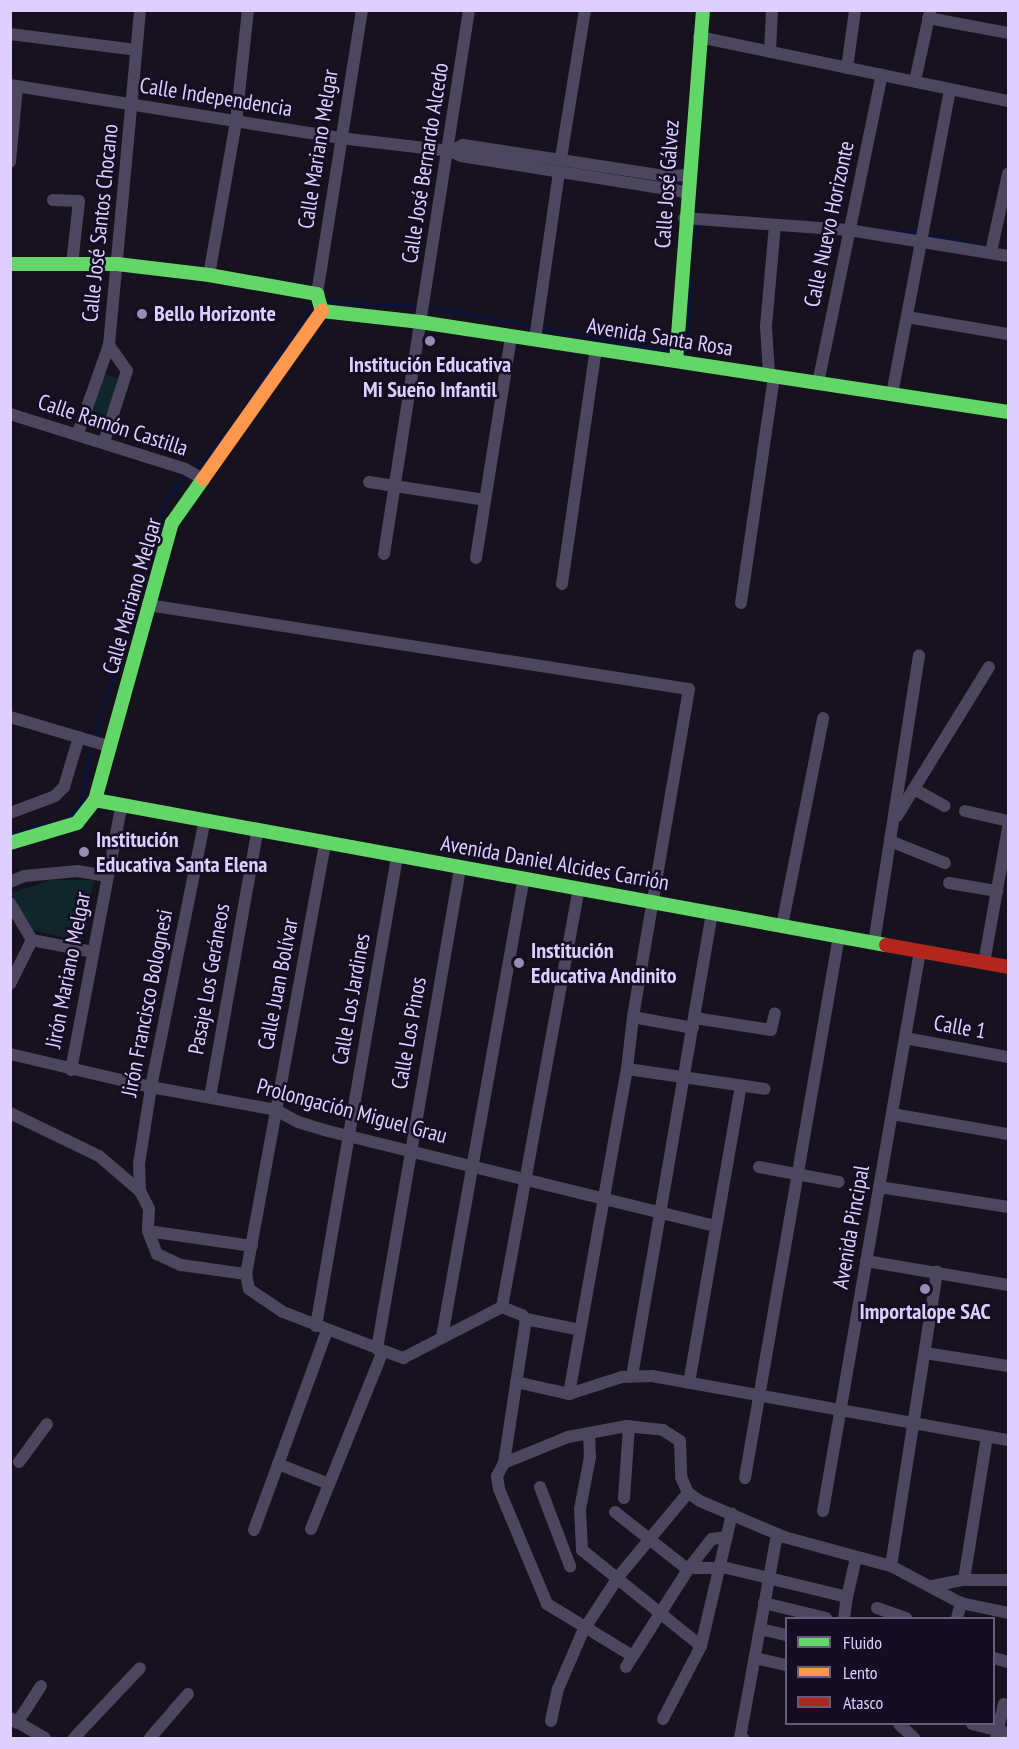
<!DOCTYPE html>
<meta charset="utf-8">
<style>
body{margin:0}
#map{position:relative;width:1019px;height:1749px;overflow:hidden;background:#16121e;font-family:"PT Sans Narrow",sans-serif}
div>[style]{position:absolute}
.green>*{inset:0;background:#11262b;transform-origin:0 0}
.stream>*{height:3px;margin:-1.5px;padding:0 1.5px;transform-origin:1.5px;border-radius:1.5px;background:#09133e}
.street>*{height:12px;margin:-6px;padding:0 6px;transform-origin:6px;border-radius:6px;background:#4c475f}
.fast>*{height:14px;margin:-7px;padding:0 7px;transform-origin:7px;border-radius:7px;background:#63d668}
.slow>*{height:14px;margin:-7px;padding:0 7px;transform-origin:7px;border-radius:7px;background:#ff974d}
.jam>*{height:14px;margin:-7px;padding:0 7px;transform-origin:7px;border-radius:7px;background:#b3261e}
.dots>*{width:16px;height:16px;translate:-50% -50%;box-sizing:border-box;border:3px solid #150d23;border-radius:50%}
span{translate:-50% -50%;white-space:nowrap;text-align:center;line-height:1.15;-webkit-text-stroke:5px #150d23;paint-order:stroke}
.street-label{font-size:22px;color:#ddcfff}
.poi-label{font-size:22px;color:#ddcfff;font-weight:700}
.left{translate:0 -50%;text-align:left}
.frame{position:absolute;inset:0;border:12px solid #ddcfff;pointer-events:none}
.legend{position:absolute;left:785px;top:1617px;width:210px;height:108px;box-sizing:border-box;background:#150d23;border:2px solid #655b7b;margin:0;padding:8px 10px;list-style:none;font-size:18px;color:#ddcfff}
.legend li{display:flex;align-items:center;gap:12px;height:30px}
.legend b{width:30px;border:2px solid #655b7b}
</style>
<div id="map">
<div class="green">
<i style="left:100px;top:373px;width:22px;height:39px;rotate:16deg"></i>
<i style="clip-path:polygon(52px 880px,94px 880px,81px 941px,32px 930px,11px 893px)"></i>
</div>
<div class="stream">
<i style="left:862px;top:227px;width:56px;rotate:6.1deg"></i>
<i style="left:925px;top:234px;width:59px;rotate:11.7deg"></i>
<i style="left:693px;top:238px;width:16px;rotate:-68deg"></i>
<i style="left:326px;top:302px;width:92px;rotate:2.5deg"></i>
<i style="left:425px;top:307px;width:110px;rotate:10deg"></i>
<i style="left:542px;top:328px;width:131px;rotate:10.1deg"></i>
<i style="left:683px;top:354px;width:3px"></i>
<i style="left:686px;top:354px;width:79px;rotate:-86.4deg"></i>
<i style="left:246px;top:405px;width:118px;rotate:-57.1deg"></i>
<i style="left:194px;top:470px;width:46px;rotate:-49.4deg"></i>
<i style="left:95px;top:735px;width:147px;rotate:-73deg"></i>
<i style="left:138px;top:594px;width:39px;rotate:-81deg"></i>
<i style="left:144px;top:555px;width:58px;rotate:-67.8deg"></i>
<i style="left:166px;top:501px;width:33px;rotate:-52deg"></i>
<i style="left:68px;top:819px;width:21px;rotate:-51deg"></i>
<i style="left:81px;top:803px;width:58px;rotate:-79.1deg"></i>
<i style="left:10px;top:833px;width:38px;rotate:-14deg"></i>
</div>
<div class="street">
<i style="left:928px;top:18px;width:81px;rotate:10.6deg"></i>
<i style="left:10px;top:34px;width:127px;rotate:7.2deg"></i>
<i style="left:699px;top:37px;width:316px;rotate:11.7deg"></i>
<i style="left:770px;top:52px;width:42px;rotate:-87.3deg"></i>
<i style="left:847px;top:68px;width:59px;rotate:-82.1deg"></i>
<i style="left:915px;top:81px;width:71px;rotate:-77.7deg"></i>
<i style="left:10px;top:85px;width:334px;rotate:9.1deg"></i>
<i style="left:340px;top:138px;width:111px;rotate:6.7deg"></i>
<i style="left:450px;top:151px;width:12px;rotate:24deg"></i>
<i style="left:461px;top:156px;width:229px;rotate:9.1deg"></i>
<i style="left:450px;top:151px;width:14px;rotate:-25deg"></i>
<i style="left:463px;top:145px;width:204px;rotate:8.7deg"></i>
<i style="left:665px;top:176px;width:23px;rotate:-2deg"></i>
<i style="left:561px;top:158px;width:150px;rotate:-80.8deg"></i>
<i style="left:10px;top:162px;width:76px;rotate:-84.7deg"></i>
<i style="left:53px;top:200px;width:26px;rotate:2deg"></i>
<i style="left:79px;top:201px;width:63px;rotate:96.3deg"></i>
<i style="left:684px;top:218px;width:165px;rotate:4.2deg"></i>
<i style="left:849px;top:230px;width:161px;rotate:9.3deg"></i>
<i style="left:991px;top:252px;width:80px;rotate:-77.7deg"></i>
<i style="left:209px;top:275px;width:155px;rotate:-80deg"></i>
<i style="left:236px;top:122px;width:113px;rotate:-83.9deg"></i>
<i style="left:317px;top:294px;width:288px;rotate:-81deg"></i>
<i style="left:907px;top:317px;width:102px;rotate:9.6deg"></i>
<i style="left:535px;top:339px;width:169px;rotate:-81.8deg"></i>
<i style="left:769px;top:375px;width:49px;rotate:-93.5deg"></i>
<i style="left:766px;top:326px;width:101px;rotate:-84.9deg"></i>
<i style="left:818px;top:383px;width:315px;rotate:-78.3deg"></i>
<i style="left:892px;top:394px;width:310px;rotate:-79.2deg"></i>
<i style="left:10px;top:414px;width:183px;rotate:17.4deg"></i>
<i style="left:185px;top:469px;width:18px;rotate:29deg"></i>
<i style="left:78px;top:433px;width:93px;rotate:-70.6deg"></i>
<i style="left:109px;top:345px;width:336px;rotate:-84.7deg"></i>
<i style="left:104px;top:442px;width:75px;rotate:-72.1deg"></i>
<i style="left:127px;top:371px;width:32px;rotate:-125deg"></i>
<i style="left:369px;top:482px;width:117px;rotate:8.8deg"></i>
<i style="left:384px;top:554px;width:551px;rotate:-81.12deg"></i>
<i style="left:476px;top:558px;width:225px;rotate:-81deg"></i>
<i style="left:562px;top:584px;width:237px;rotate:-81.8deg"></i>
<i style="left:741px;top:603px;width:229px;rotate:-81.7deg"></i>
<i style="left:148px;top:605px;width:547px;rotate:8.83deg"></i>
<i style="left:689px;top:689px;width:333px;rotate:99.7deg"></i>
<i style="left:633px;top:1017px;width:61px;rotate:10.4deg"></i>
<i style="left:10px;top:717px;width:105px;rotate:16.5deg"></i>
<i style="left:914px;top:789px;width:35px;rotate:29deg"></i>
<i style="left:965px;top:811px;width:44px;rotate:13.1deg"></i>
<i style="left:10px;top:813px;width:48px;rotate:-20.7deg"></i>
<i style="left:55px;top:796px;width:13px;rotate:-45deg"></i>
<i style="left:64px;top:787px;width:52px;rotate:-73.3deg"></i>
<i style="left:897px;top:816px;width:175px;rotate:-58.3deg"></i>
<i style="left:890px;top:841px;width:59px;rotate:21.8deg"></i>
<i style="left:325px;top:844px;width:437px;rotate:100.4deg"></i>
<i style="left:246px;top:1274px;width:15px;rotate:79deg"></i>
<i style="left:249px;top:1289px;width:41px;rotate:34.1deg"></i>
<i style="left:283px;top:1312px;width:129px;rotate:21deg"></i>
<i style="left:403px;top:1358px;width:111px;rotate:-27.3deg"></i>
<i style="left:502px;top:1307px;width:22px;rotate:22deg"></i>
<i style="left:522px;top:1315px;width:6px;rotate:45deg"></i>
<i style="left:526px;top:1319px;width:146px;rotate:98.7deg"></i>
<i style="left:504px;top:1463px;width:15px;rotate:118deg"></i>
<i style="left:497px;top:1476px;width:13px;rotate:81deg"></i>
<i style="left:499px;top:1489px;width:125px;rotate:67.3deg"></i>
<i style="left:547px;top:1604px;width:98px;rotate:31.3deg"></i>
<i style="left:10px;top:882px;width:15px;rotate:-23deg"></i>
<i style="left:24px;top:876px;width:54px;rotate:-5.3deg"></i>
<i style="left:78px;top:871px;width:29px;rotate:10deg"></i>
<i style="left:949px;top:883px;width:49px;rotate:9.5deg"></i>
<i style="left:10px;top:903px;width:43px;rotate:59.3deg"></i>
<i style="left:32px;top:940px;width:62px;rotate:11.1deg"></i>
<i style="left:782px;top:926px;width:212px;rotate:-78.8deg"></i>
<i style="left:874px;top:943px;width:291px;rotate:-81.1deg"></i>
<i style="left:984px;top:963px;width:137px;rotate:-79.9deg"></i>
<i style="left:10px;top:984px;width:49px;rotate:-63.4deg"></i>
<i style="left:633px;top:1017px;width:52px;rotate:96.6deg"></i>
<i style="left:627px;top:1069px;width:139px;rotate:8.2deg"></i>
<i style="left:695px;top:1018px;width:77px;rotate:9deg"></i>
<i style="left:771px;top:1030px;width:17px;rotate:-77deg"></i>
<i style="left:905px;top:1038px;width:105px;rotate:10.5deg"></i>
<i style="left:10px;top:1054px;width:145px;rotate:13.2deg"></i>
<i style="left:151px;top:1087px;width:127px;rotate:10.4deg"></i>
<i style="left:276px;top:1110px;width:25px;rotate:29deg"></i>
<i style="left:298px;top:1122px;width:31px;rotate:17deg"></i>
<i style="left:328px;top:1131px;width:399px;rotate:13.8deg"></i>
<i style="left:71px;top:1070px;width:267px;rotate:-79.2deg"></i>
<i style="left:210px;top:1097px;width:269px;rotate:-79.9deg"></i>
<i style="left:10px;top:1113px;width:99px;rotate:25.8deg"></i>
<i style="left:99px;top:1156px;width:54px;rotate:40.5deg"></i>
<i style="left:140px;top:1191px;width:20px;rotate:63deg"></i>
<i style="left:149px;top:1209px;width:22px;rotate:93deg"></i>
<i style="left:148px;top:1231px;width:25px;rotate:69deg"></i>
<i style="left:157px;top:1254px;width:26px;rotate:25deg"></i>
<i style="left:181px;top:1265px;width:66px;rotate:7.9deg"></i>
<i style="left:892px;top:1114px;width:118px;rotate:9.8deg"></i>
<i style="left:759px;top:1167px;width:81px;rotate:10.6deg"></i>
<i style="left:879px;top:1187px;width:131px;rotate:8.8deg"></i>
<i style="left:140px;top:1191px;width:27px;rotate:-92deg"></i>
<i style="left:139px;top:1164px;width:78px;rotate:-81.1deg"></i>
<i style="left:151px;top:1087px;width:269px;rotate:-78.6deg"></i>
<i style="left:148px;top:1231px;width:105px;rotate:8.2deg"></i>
<i style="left:866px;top:1261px;width:144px;rotate:9.6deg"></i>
<i style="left:502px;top:1307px;width:425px;rotate:-79.6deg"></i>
<i style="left:526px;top:1319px;width:55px;rotate:11.5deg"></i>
<i style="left:316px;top:1326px;width:477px;rotate:-80.2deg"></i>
<i style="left:442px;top:1337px;width:466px;rotate:-79.9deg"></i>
<i style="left:377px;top:1349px;width:490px;rotate:-80.2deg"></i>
<i style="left:925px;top:1353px;width:84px;rotate:8.9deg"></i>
<i style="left:632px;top:1376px;width:470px;rotate:-80.2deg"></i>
<i style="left:516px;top:1382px;width:54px;rotate:12.8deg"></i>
<i style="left:569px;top:1394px;width:56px;rotate:-17.8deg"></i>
<i style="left:622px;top:1377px;width:30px;rotate:-2deg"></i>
<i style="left:652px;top:1376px;width:362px;rotate:10.2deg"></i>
<i style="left:689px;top:1383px;width:302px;rotate:-80.1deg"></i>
<i style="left:569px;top:1394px;width:330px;rotate:-79.9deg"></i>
<i style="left:589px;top:1433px;width:24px;rotate:88deg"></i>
<i style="left:590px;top:1457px;width:53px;rotate:100.9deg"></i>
<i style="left:580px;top:1509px;width:41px;rotate:87.2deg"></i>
<i style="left:582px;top:1550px;width:153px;rotate:38.9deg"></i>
<i style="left:19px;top:1462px;width:47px;rotate:-53.6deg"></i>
<i style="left:504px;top:1463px;width:69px;rotate:-22.1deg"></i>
<i style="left:568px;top:1437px;width:59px;rotate:-10.7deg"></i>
<i style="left:626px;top:1426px;width:37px;rotate:6deg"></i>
<i style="left:663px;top:1430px;width:20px;rotate:33deg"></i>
<i style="left:680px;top:1441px;width:36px;rotate:88deg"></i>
<i style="left:681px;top:1477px;width:17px;rotate:66deg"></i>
<i style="left:688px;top:1493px;width:14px;rotate:34deg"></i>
<i style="left:700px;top:1501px;width:91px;rotate:23.2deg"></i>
<i style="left:784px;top:1537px;width:111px;rotate:15.2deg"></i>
<i style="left:891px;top:1566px;width:79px;rotate:27.9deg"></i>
<i style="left:961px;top:1603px;width:48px;rotate:12deg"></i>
<i style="left:278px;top:1464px;width:55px;rotate:21.4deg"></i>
<i style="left:745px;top:1478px;width:550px;rotate:-80.16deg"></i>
<i style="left:540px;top:1487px;width:85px;rotate:69.2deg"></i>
<i style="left:624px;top:1498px;width:72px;rotate:-86deg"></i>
<i style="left:823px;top:1511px;width:568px;rotate:-80.17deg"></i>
<i style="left:615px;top:1512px;width:90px;rotate:38.3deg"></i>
<i style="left:686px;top:1568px;width:41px"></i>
<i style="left:727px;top:1568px;width:123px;rotate:13.6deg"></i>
<i style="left:847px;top:1597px;width:40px;rotate:-77deg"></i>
<i style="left:311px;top:1529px;width:192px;rotate:-68deg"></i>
<i style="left:254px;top:1530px;width:213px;rotate:-69.9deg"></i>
<i style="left:891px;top:1566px;width:298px;rotate:-81.1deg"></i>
<i style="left:964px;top:1580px;width:44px"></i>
<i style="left:932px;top:1586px;width:33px;rotate:-11deg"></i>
<i style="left:964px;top:1580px;width:145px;rotate:-80.9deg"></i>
<i style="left:764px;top:1603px;width:64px;rotate:13.6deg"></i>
<i style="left:877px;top:1608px;width:31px;rotate:19deg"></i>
<i style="left:844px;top:1618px;width:21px;rotate:-82deg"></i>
<i style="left:957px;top:1618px;width:16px;rotate:-75deg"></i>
<i style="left:760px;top:1629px;width:27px;rotate:13deg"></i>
<i style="left:755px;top:1658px;width:32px;rotate:13deg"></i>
<i style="left:994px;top:1658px;width:15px;rotate:16deg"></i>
<i style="left:626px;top:1667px;width:117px;rotate:-57.5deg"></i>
<i style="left:689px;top:1568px;width:37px;rotate:-52deg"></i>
<i style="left:712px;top:1539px;width:15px;rotate:-8deg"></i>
<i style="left:12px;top:1719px;width:38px;rotate:30deg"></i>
<i style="left:663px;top:1719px;width:82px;rotate:-62.5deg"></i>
<i style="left:701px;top:1646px;width:136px;rotate:-76.8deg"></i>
<i style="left:551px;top:1721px;width:33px;rotate:-78deg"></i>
<i style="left:558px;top:1689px;width:63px;rotate:-66.7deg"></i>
<i style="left:583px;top:1631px;width:66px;rotate:-56.8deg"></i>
<i style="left:619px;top:1576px;width:108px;rotate:-50.3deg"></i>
<i style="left:17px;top:1723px;width:44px;rotate:-57deg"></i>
<i style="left:899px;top:1724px;width:21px;rotate:43deg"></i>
<i style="left:972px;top:1724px;width:37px;rotate:14deg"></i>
<i style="left:74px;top:1738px;width:96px;rotate:-46.7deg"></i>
<i style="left:150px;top:1738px;width:58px;rotate:-49.2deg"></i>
<i style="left:743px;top:1738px;width:3px;rotate:180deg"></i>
<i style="left:740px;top:1738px;width:207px;rotate:-79.7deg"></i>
<i style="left:996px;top:1738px;width:35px;rotate:-77deg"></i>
</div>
<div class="fast">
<i style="left:10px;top:264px;width:107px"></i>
<i style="left:117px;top:264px;width:93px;rotate:6.8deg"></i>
<i style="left:209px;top:275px;width:110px;rotate:10deg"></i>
<i style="left:317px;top:294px;width:18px;rotate:74deg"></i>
<i style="left:322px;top:311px;width:99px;rotate:6.4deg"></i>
<i style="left:420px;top:322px;width:595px;rotate:8.7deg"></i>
<i style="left:676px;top:361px;width:352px;rotate:-85.6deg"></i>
<i style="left:95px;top:800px;width:804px;rotate:10.39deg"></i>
<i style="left:10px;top:843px;width:70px;rotate:-16.6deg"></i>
<i style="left:77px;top:823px;width:29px;rotate:-52deg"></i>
<i style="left:95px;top:800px;width:288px;rotate:-74.5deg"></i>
<i style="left:172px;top:523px;width:54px;rotate:-54.8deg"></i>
</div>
<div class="slow">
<i style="left:203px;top:479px;width:206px;rotate:-54.7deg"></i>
</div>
<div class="jam">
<i style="left:886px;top:945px;width:124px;rotate:10.2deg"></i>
</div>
<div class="dots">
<i style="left:142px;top:314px;background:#978db0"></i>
<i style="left:430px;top:341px;background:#978db0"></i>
<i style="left:84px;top:852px;background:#978db0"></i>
<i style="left:519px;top:963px;background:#978db0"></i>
<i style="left:925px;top:1289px;background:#978db0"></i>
</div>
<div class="street-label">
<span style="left:216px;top:97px;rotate:9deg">Calle Independencia</span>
<span style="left:318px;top:149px;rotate:-81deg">Calle Mariano Melgar</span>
<span style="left:425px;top:163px;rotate:-81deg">Calle José Bernardo Alcedo</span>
<span style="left:667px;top:184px;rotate:-86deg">Calle José Gálvez</span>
<span style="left:100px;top:223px;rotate:-84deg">Calle José Santos Chocano</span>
<span style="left:829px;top:224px;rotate:-78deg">Calle Nuevo Horizonte</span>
<span style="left:660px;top:337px;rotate:9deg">Avenida Santa Rosa</span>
<span style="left:113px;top:425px;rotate:18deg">Calle Ramón Castilla</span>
<span style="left:132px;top:596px;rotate:-74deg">Calle Mariano Melgar</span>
<span style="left:555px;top:863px;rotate:10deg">Avenida Daniel Alcides Carrión</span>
<span style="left:68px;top:970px;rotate:-79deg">Jirón Mariano Melgar</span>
<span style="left:209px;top:979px;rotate:-80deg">Pasaje Los Geráneos</span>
<span style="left:278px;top:984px;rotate:-79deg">Calle Juan Bolívar</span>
<span style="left:351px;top:999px;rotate:-80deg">Calle Los Jardines</span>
<span style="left:147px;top:1003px;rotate:-79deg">Jirón Francisco Bolognesi</span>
<span style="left:960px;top:1027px;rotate:10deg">Calle 1</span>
<span style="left:409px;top:1033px;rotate:-80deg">Calle Los Pinos</span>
<span style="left:352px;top:1111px;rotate:15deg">Prolongación Miguel Grau</span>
<span style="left:851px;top:1227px;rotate:-80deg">Avenida Pincipal</span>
</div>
<div class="poi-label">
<span class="left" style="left:154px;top:314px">Bello Horizonte</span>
<span style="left:430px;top:377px">Institución Educativa<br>Mi Sueño Infantil</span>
<span class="left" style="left:96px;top:852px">Institución<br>Educativa Santa Elena</span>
<span class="left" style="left:531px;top:963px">Institución<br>Educativa Andinito</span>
<span style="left:925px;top:1312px">Importalope SAC</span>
</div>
<div class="frame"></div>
<ul class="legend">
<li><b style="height:8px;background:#63d668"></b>Fluido</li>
<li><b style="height:8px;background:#ff974d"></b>Lento</li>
<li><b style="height:8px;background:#b3261e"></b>Atasco</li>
</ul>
</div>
